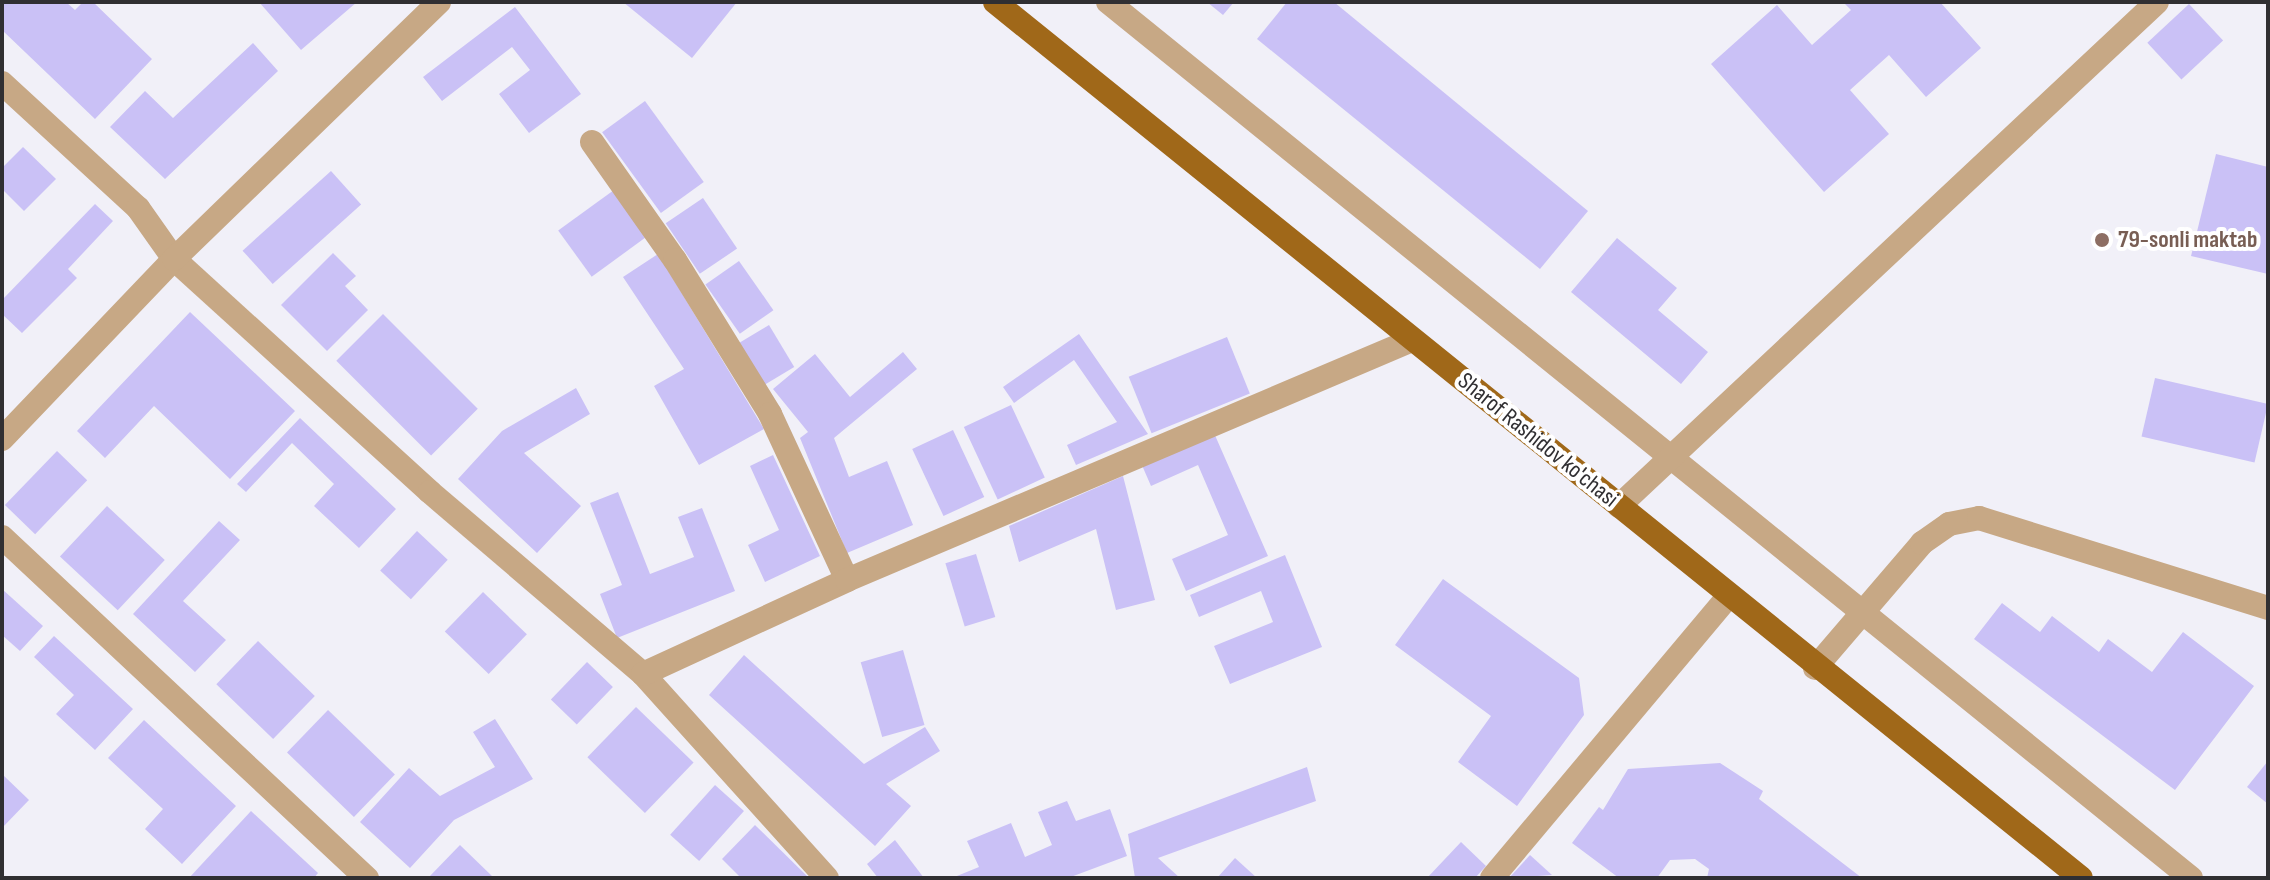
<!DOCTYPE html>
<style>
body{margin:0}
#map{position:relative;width:2270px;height:880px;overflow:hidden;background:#f1f0f8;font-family:"Sofia Sans Condensed",sans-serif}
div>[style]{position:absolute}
.building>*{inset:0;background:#cac1f6;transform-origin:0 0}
.minor>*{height:24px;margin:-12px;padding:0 12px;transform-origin:12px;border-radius:12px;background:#c7a885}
.major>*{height:24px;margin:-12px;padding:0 12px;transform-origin:12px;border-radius:12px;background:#a06819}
.dots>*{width:22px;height:22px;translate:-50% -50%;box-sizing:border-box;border:4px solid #fff;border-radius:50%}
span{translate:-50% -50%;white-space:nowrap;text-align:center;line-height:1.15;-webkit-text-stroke:8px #fff;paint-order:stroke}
.education-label{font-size:24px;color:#785e54;font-weight:700}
.left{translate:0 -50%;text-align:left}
.street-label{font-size:24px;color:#302f32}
.frame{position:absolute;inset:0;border:4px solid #302f32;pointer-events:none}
</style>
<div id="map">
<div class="building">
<i style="clip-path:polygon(2px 2px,66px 2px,75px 10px,83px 2px,93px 2px,152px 59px,95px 119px,2px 30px)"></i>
<i style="clip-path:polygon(259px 2px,357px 2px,301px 50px)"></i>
<i style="clip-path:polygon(623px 2px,737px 2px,692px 58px)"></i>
<i style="clip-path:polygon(1207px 2px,1234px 2px,1223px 15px)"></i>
<i style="clip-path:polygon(1287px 2px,1334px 2px,1588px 211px,1540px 269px,1257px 39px)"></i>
<i style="clip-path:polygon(1843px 2px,1940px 2px,1981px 48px,1926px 97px,1889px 55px,1850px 90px,1889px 134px,1824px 192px,1711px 64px,1777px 5px,1812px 45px,1851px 10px)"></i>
<i style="left:2189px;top:4px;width:50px;height:57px;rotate:47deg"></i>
<i style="clip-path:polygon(515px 7px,581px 94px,529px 133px,499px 94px,530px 70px,512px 47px,442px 101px,423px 77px)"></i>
<i style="clip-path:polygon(253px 43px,278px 71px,165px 179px,110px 127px,145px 91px,173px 118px)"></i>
<i style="left:645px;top:101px;width:100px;height:53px;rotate:54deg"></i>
<i style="clip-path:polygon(23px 147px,56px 179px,24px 211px,2px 189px,2px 168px)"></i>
<i style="clip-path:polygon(2216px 154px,2268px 167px,2268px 274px,2191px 256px)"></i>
<i style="left:331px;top:171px;width:45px;height:119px;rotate:48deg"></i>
<i style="left:614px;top:190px;width:57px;height:69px;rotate:54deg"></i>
<i style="left:703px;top:198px;width:61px;height:45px;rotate:56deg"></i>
<i style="clip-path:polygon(95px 204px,113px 221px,68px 269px,77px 278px,22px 333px,2px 314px,2px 300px)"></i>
<i style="clip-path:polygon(1617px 238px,1677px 288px,1658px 310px,1708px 352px,1681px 384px,1571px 292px)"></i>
<i style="clip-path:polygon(333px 253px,356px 276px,345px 286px,368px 310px,327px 351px,281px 305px)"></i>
<i style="clip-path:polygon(658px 254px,764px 429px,699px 465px,654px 386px,684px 369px,623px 277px)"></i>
<i style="left:739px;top:261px;width:60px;height:41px;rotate:55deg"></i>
<i style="clip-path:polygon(190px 312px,295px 411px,230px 479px,154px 406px,105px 458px,77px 431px)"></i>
<i style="left:383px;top:314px;width:134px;height:66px;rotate:45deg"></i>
<i style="left:769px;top:325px;width:49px;height:35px;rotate:59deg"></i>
<i style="clip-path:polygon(1079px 334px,1148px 434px,1076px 465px,1067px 445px,1117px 422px,1074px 360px,1014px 403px,1003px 387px)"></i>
<i style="left:1227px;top:337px;width:61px;height:106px;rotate:68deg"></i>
<i style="clip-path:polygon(903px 352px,917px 369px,834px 438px,849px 477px,887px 461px,913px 525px,847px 553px,800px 438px,808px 432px,773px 389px,815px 354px,850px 397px)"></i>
<i style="left:2155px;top:378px;width:116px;height:60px;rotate:13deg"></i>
<i style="clip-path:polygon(576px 388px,590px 414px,524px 453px,581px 506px,537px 553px,458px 479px,502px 431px)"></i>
<i style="left:1011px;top:405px;width:80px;height:52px;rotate:65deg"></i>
<i style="clip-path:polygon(300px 418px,396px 509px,359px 548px,314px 506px,334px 484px,292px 443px,246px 492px,237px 484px)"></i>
<i style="left:953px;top:430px;width:74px;height:45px;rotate:65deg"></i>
<i style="clip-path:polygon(1214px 433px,1268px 556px,1186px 591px,1172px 559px,1228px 535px,1198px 465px,1151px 486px,1141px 463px)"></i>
<i style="left:57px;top:451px;width:42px;height:75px;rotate:44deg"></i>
<i style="clip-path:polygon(773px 455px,820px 556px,765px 582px,748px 545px,779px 530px,750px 466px)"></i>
<i style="clip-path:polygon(1123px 476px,1155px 600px,1116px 610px,1096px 529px,1019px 562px,1009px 526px)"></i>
<i style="clip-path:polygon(618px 492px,650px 574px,694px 557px,678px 517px,702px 508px,735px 591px,617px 638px,600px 594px,622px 585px,590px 503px)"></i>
<i style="left:107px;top:506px;width:79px;height:69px;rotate:43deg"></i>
<i style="clip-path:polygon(219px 521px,240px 540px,183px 601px,226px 640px,195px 672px,133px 614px)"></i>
<i style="left:417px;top:531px;width:42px;height:54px;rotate:43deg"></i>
<i style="left:976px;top:554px;width:66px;height:32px;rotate:73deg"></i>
<i style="clip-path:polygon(1285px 555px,1322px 647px,1230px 684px,1214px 646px,1273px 622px,1261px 591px,1199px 617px,1190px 595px)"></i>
<i style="clip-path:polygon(1443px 579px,1579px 678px,1584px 715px,1517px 806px,1458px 762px,1491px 716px,1395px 645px)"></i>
<i style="clip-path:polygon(2px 589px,43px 626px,20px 651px,2px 635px)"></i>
<i style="left:483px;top:592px;width:61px;height:55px;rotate:44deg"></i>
<i style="clip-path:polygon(2002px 603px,2040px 632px,2052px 616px,2099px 652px,2108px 639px,2152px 672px,2183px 632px,2254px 686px,2175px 790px,1974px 639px)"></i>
<i style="clip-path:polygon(54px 636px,133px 709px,95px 750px,56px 714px,74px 695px,34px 657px)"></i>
<i style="left:258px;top:641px;width:79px;height:60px;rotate:44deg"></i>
<i style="left:903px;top:650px;width:78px;height:44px;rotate:74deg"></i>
<i style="clip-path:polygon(744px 655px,864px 764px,925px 727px,940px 751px,886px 784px,911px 806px,875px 846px,709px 695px)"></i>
<i style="left:587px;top:662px;width:36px;height:52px;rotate:44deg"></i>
<i style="left:636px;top:707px;width:80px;height:70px;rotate:44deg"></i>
<i style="left:328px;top:710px;width:93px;height:59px;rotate:44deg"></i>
<i style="clip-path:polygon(495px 719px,533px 779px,454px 820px,410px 868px,360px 822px,409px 768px,440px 796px,495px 767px,473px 732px)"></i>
<i style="clip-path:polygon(144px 720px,236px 806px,182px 864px,145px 829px,163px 809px,108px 758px)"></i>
<i style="clip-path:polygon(2268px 761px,2268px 804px,2247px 787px)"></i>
<i style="clip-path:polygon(1720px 763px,1763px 791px,1759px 799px,1862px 878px,1707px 878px,1709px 869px,1695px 859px,1670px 860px,1657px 878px,1619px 878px,1572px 843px,1599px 807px,1603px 810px,1628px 769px)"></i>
<i style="clip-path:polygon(1307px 767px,1316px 801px,1158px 858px,1180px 878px,1135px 878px,1128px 834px)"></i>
<i style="clip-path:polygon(2px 774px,29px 800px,2px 828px)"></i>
<i style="left:715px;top:785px;width:39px;height:67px;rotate:42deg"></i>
<i style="clip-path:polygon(1067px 801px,1076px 821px,1110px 809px,1127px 856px,1068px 878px,952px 878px,979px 867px,967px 841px,1011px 823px,1025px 857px,1052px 845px,1038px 812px)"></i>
<i style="clip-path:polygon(251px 811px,318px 873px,314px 878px,189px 878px)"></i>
<i style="clip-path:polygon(755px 825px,809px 878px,741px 878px,722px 859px)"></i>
<i style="clip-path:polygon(895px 840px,924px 878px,878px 878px,867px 864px)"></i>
<i style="clip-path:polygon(1461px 842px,1486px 866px,1475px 878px,1427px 878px)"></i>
<i style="clip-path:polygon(460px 845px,494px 878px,428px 878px)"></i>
<i style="clip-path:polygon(1530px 855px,1552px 875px,1509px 878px)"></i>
<i style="clip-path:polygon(1235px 858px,1257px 878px,1217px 878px)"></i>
</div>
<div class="minor">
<i style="left:1108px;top:2px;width:1393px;rotate:38.97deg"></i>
<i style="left:2px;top:83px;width:185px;rotate:42.6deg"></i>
<i style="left:138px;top:208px;width:62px;rotate:54.8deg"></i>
<i style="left:174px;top:259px;width:346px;rotate:42.3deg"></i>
<i style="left:430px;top:492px;width:280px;rotate:40.5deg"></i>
<i style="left:643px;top:674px;width:275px;rotate:48deg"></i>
<i style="left:592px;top:142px;width:144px;rotate:54.9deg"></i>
<i style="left:675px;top:260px;width:181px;rotate:58.3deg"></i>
<i style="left:770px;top:414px;width:183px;rotate:65.1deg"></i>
<i style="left:2px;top:439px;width:249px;rotate:-46.3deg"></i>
<i style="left:174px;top:259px;width:369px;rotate:-44.1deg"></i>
<i style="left:1619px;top:506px;width:737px;rotate:-43.13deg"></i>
<i style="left:2px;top:537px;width:500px;rotate:43.1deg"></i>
<i style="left:1815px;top:668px;width:165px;rotate:-49.4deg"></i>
<i style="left:1922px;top:543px;width:33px;rotate:-35deg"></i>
<i style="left:1949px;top:524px;width:31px;rotate:-11deg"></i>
<i style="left:1979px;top:518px;width:303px;rotate:17.3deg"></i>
<i style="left:643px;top:674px;width:225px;rotate:-24.7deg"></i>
<i style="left:847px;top:580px;width:614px;rotate:-23.01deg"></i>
<i style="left:1492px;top:878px;width:367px;rotate:-50deg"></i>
</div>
<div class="major">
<i style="left:995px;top:2px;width:1395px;rotate:38.89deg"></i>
</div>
<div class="dots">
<i style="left:2102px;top:240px;background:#8d6e63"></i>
</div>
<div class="education-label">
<span class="left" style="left:2118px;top:240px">79-sonli maktab</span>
</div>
<div class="street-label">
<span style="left:1538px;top:440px;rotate:39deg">Sharof Rashidov ko'chasi</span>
</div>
<div class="frame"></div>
</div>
